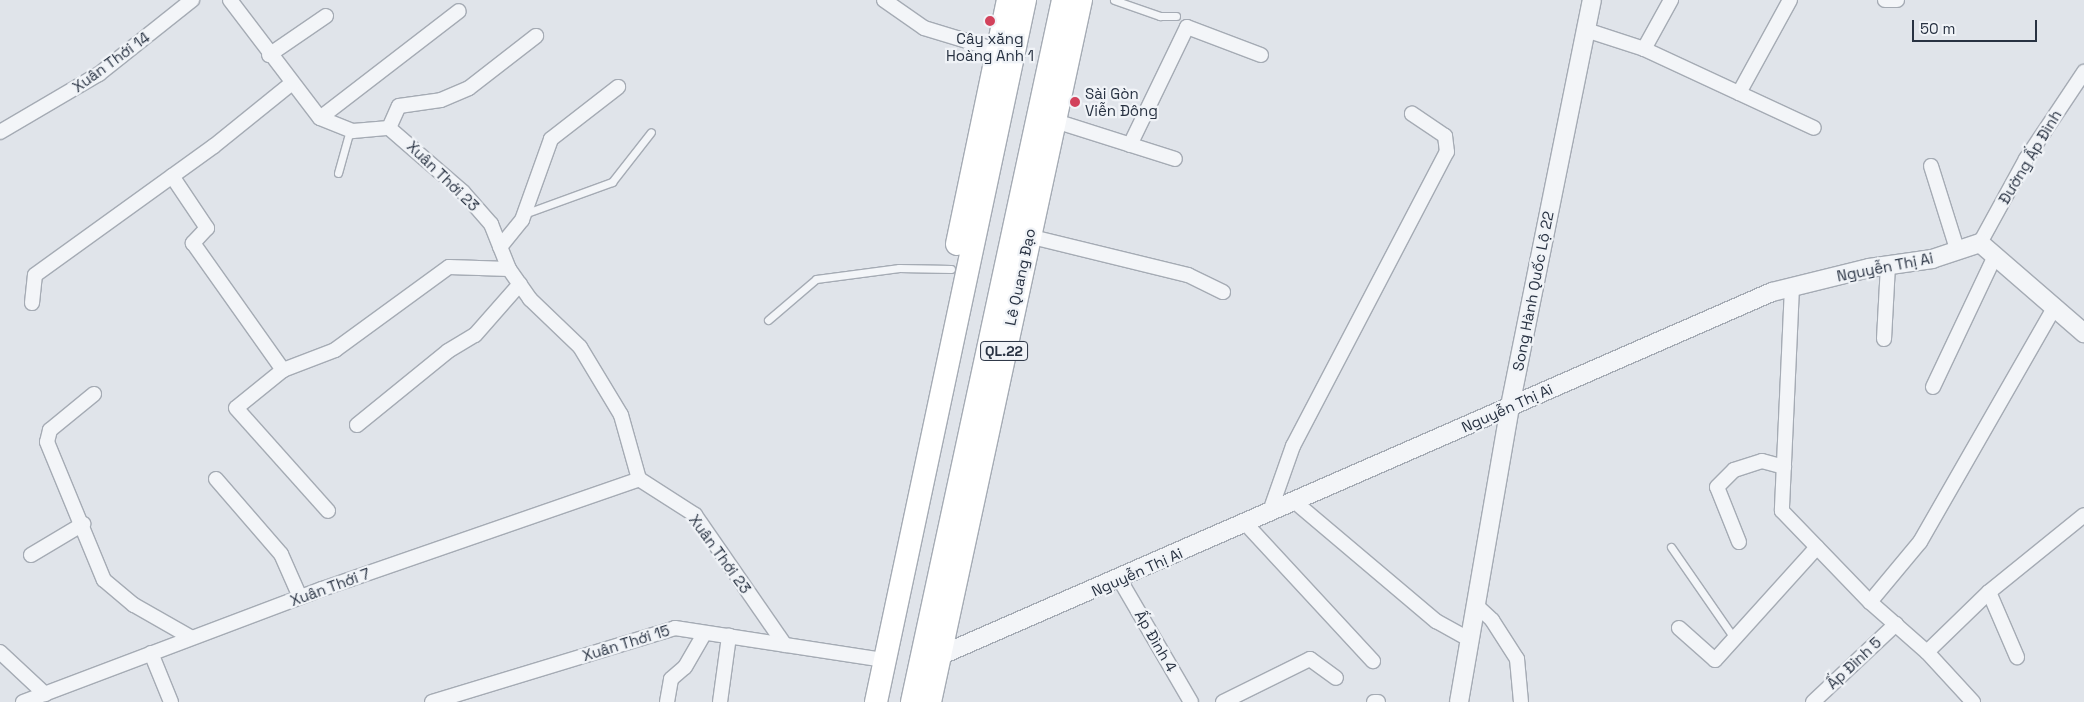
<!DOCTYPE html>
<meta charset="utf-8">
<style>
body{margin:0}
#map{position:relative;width:2084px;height:702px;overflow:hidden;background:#e0e4ea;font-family:"Space Grotesk",sans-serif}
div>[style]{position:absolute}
.roads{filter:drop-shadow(1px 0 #a5abb4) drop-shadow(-1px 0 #a5abb4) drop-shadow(0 1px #a5abb4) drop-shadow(0 -1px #a5abb4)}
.service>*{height:7px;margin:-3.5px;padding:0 3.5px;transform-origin:3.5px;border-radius:3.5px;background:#f3f5f8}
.minor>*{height:14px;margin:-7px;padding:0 7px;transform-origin:7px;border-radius:7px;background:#f3f5f8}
.tertiary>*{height:18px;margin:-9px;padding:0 9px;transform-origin:9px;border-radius:9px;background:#f3f5f8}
.trunk>*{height:22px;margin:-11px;padding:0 11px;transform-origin:11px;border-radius:11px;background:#fff}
.dots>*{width:14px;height:14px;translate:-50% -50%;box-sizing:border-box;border:2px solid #f0f3f7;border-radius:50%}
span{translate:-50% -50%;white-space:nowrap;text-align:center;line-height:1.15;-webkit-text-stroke:4.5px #f0f3f7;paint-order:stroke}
.shield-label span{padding:1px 4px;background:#f0f3f7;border:1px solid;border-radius:4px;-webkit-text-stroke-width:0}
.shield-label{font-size:14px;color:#283242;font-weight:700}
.poi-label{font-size:15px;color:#283242}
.left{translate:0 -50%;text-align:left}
.street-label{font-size:15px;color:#283242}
.scale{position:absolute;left:1912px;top:20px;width:125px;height:22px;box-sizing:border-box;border:2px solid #283242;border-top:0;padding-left:6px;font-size:15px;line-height:18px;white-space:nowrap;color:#283242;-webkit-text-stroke:4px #f0f3f7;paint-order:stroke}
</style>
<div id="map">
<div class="roads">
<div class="service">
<i style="left:1114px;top:0;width:49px;rotate:19.2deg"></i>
<i style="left:1160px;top:16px;width:16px"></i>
<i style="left:338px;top:173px;width:45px;rotate:-74.4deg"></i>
<i style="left:524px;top:214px;width:94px;rotate:-20deg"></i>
<i style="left:612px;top:182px;width:63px;rotate:-52deg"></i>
<i style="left:768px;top:320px;width:63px;rotate:-40.5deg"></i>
<i style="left:816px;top:279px;width:84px;rotate:-7.5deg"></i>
<i style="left:899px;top:268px;width:52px;rotate:1.1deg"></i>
<i style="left:1671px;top:547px;width:111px;rotate:55.3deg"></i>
</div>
<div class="minor">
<i style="left:230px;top:0;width:148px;rotate:52.7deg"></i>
<i style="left:320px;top:118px;width:35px;rotate:22deg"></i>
<i style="left:353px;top:131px;width:36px;rotate:-5deg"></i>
<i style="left:389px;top:128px;width:98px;rotate:40.9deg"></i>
<i style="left:463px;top:192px;width:43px;rotate:48.8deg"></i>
<i style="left:491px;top:224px;width:48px;rotate:68.2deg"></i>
<i style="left:509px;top:269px;width:37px;rotate:55deg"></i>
<i style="left:530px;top:299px;width:69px;rotate:43.8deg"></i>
<i style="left:580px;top:347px;width:79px;rotate:58.9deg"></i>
<i style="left:621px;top:415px;width:66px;rotate:74.3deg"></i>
<i style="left:639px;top:479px;width:67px;rotate:32.7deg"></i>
<i style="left:695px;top:515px;width:158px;rotate:55.3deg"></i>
<i style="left:884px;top:0;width:49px;rotate:35deg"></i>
<i style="left:924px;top:28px;width:83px;rotate:16.9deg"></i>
<i style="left:1885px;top:0;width:12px"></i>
<i style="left:1586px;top:30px;width:61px;rotate:18.1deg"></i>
<i style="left:1644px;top:49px;width:187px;rotate:24.9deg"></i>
<i style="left:1644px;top:49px;width:56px;rotate:-61.1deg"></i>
<i style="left:269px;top:55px;width:69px;rotate:-34.4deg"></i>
<i style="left:1739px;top:93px;width:106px;rotate:-61.3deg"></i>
<i style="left:320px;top:118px;width:175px;rotate:-37.6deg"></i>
<i style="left:1049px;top:119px;width:132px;rotate:17.6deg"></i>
<i style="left:389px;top:128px;width:24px;rotate:-66deg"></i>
<i style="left:399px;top:106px;width:42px;rotate:-8.1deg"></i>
<i style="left:441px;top:100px;width:30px;rotate:-23deg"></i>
<i style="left:469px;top:88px;width:85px;rotate:-37.8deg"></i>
<i style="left:0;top:132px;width:115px;rotate:-30.4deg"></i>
<i style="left:99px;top:74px;width:119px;rotate:-38.5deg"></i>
<i style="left:1130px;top:145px;width:131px;rotate:-64.2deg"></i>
<i style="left:1187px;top:27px;width:79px;rotate:20.7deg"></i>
<i style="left:1931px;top:166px;width:90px;rotate:72.6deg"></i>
<i style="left:172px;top:176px;width:63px;rotate:56.1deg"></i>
<i style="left:207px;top:228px;width:21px;rotate:133deg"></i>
<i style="left:193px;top:243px;width:156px;rotate:54.7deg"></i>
<i style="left:283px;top:370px;width:60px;rotate:141deg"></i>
<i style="left:236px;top:408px;width:138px;rotate:48.2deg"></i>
<i style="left:1028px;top:236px;width:165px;rotate:13.7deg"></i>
<i style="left:1188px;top:275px;width:39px;rotate:26deg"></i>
<i style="left:1980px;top:243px;width:96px;rotate:-61.3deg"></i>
<i style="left:2026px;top:159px;width:105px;rotate:-56.3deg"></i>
<i style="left:500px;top:247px;width:35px;rotate:-51deg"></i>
<i style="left:522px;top:220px;width:86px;rotate:-70.3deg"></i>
<i style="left:551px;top:139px;width:85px;rotate:-37.8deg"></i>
<i style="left:1792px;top:287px;width:224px;rotate:92.6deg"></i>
<i style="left:1782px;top:511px;width:127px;rotate:46deg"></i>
<i style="left:1870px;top:602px;width:76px;rotate:41.3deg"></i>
<i style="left:32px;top:303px;width:28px;rotate:-84deg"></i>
<i style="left:35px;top:275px;width:221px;rotate:-35.8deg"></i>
<i style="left:214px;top:146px;width:100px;rotate:-38.9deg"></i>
<i style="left:1884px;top:339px;width:74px;rotate:-86.9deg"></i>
<i style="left:283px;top:370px;width:56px;rotate:-21deg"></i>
<i style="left:335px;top:350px;width:141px;rotate:-36.1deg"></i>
<i style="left:449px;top:267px;width:60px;rotate:1.9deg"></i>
<i style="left:1933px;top:387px;width:145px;rotate:-64.7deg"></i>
<i style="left:94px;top:394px;width:57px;rotate:140.7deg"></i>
<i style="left:50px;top:430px;width:12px;rotate:104deg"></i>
<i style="left:47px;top:442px;width:149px;rotate:67.6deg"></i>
<i style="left:104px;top:580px;width:39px;rotate:40deg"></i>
<i style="left:134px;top:605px;width:64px;rotate:29.7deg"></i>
<i style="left:357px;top:425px;width:117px;rotate:-39.1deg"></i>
<i style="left:448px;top:351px;width:31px;rotate:-31deg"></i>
<i style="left:475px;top:335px;width:68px;rotate:-48.6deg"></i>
<i style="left:216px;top:479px;width:99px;rotate:49.1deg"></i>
<i style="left:281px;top:554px;width:47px;rotate:66.2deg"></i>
<i style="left:1295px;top:502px;width:185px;rotate:40.2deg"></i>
<i style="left:1436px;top:621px;width:39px;rotate:29deg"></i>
<i style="left:1269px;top:514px;width:72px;rotate:-70.6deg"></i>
<i style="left:1293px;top:446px;width:332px;rotate:-62.4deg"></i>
<i style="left:1447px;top:152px;width:16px;rotate:-97deg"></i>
<i style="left:1445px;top:136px;width:40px;rotate:-146deg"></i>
<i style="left:1246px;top:524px;width:187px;rotate:47.2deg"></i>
<i style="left:1739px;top:542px;width:59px;rotate:-111.8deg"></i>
<i style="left:1717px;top:487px;width:24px;rotate:-45deg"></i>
<i style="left:1734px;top:470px;width:29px;rotate:-18deg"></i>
<i style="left:1762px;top:461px;width:23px;rotate:15deg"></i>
<i style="left:31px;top:555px;width:61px;rotate:-30.8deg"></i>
<i style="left:1120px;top:580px;width:141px;rotate:59.8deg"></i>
<i style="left:1989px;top:592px;width:71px;rotate:66.7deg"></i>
<i style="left:1870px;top:602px;width:78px;rotate:-50.2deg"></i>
<i style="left:1920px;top:542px;width:272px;rotate:-60.2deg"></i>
<i style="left:1476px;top:605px;width:22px;rotate:43deg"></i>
<i style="left:1492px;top:620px;width:46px;rotate:57.3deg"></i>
<i style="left:1517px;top:659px;width:43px;rotate:84.7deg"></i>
<i style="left:1679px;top:628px;width:48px;rotate:41.6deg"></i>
<i style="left:1715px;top:660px;width:152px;rotate:-47.9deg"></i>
<i style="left:0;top:652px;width:62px;rotate:43deg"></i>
<i style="left:151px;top:653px;width:53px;rotate:67.8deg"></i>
<i style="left:23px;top:702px;width:320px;rotate:-20.7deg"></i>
<i style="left:322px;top:589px;width:336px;rotate:-19.1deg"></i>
<i style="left:432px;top:702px;width:254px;rotate:-16.9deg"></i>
<i style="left:675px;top:628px;width:212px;rotate:8.7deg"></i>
<i style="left:667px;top:702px;width:23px;rotate:-80deg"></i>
<i style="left:671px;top:679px;width:18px;rotate:-41deg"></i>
<i style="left:685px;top:667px;width:39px;rotate:-60deg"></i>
<i style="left:720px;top:702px;width:67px;rotate:-82.2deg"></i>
<i style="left:1223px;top:702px;width:97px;rotate:-26.3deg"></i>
<i style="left:1310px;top:659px;width:32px;rotate:36deg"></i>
<i style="left:1374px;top:702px;width:4px"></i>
<i style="left:1813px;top:702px;width:114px;rotate:-43.2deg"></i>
<i style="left:1973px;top:702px;width:68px;rotate:-132.6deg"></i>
<i style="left:1927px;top:652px;width:86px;rotate:-44.1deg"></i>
<i style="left:1989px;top:592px;width:122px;rotate:-39deg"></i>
</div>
<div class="tertiary">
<i style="left:930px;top:660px;width:919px;rotate:-23.61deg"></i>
<i style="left:1772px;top:292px;width:100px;rotate:-13.9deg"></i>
<i style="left:1869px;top:268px;width:64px;rotate:-8.1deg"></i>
<i style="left:1932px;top:259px;width:51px;rotate:-18.4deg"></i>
<i style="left:1980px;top:243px;width:138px;rotate:40.9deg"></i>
<i style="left:1459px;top:702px;width:300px;rotate:-80.2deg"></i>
<i style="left:1510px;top:406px;width:414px;rotate:-78.6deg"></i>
</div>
<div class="trunk">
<i style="left:957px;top:244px;width:249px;rotate:-78.2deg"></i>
<i style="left:876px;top:702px;width:718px;rotate:-78.02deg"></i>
<i style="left:912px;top:702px;width:718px;rotate:-77.86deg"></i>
<i style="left:930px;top:702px;width:718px;rotate:-77.86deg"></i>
</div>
</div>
<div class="dots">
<i style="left:990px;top:21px;background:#d2425b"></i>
<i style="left:1075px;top:102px;background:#d2425b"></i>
</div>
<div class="shield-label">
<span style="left:1004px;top:351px">QL.22</span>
</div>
<div class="poi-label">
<span style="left:990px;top:47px">Cây xăng<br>Hoàng Anh 1</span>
<span class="left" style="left:1085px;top:102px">Sài Gòn<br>Viễn Đông</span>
</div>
<div class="street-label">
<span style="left:111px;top:62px;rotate:-36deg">Xuân Thới 14</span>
<span style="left:2030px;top:157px;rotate:-59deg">Đường Ấp Đình</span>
<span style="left:443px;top:176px;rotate:44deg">Xuân Thới 23</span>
<span style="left:1885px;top:267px;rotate:-11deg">Nguyễn Thị Ai</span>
<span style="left:1020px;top:277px;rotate:-78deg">Lê Quang Đạo</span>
<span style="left:1533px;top:291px;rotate:-79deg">Song Hành Quốc Lộ 22</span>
<span style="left:1507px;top:408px;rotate:-24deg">Nguyễn Thị Ai</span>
<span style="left:720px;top:554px;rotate:54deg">Xuân Thới 23</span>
<span style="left:1137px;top:572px;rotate:-24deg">Nguyễn Thị Ai</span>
<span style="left:330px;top:587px;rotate:-20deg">Xuân Thới 7</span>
<span style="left:1156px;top:641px;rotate:60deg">Ấp Đình 4</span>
<span style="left:626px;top:643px;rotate:-17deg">Xuân Thới 15</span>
<span style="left:1854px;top:663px;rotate:-43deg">Ấp Đình 5</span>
</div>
<div class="scale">50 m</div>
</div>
